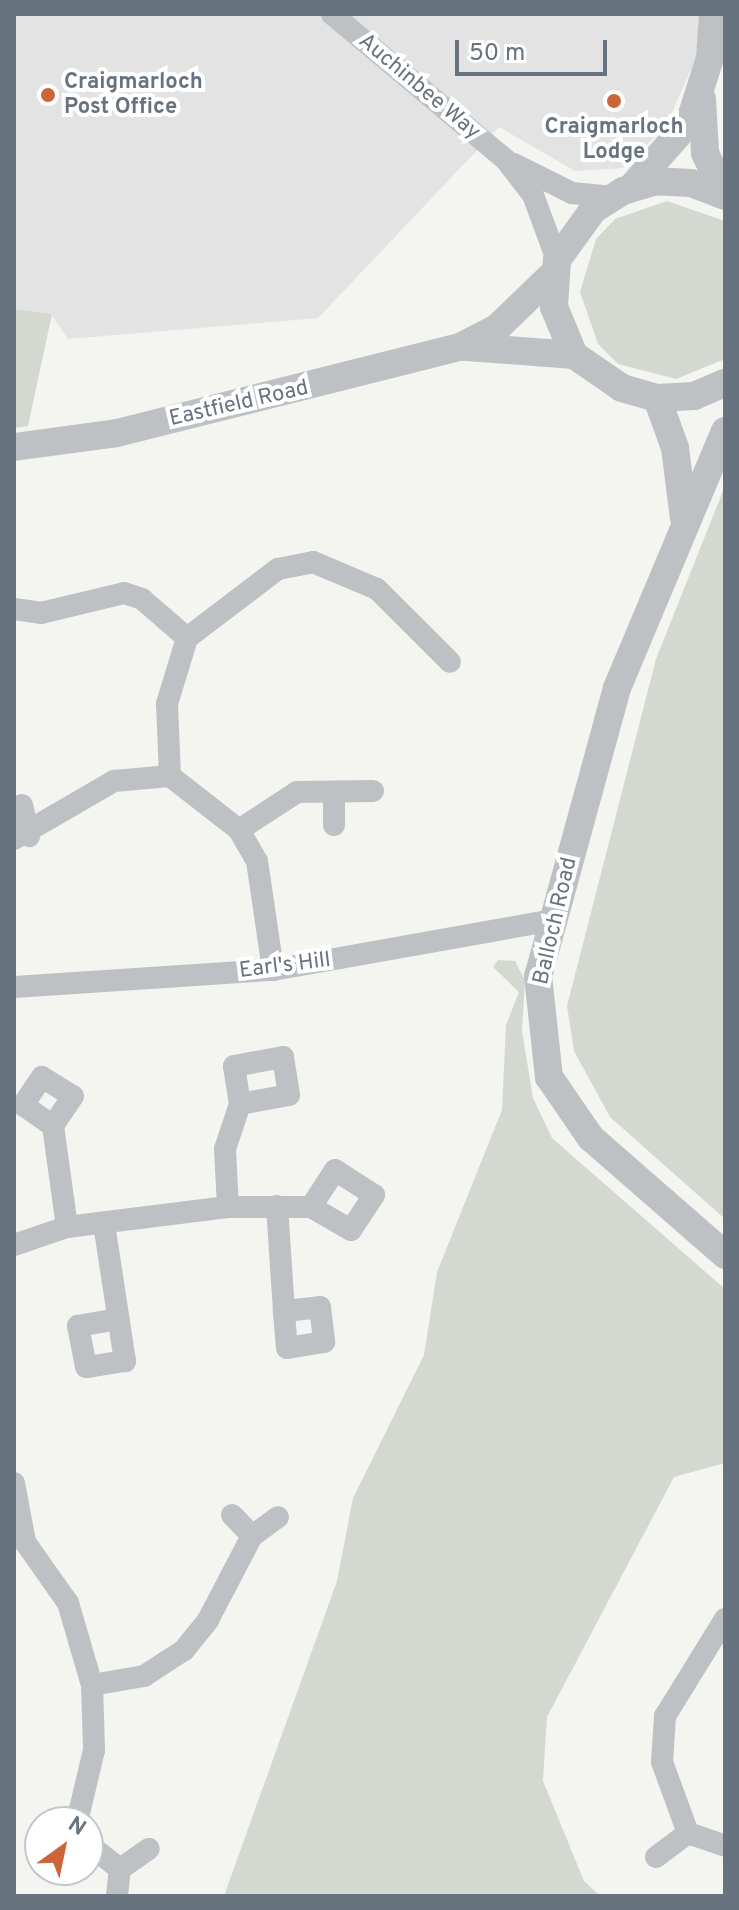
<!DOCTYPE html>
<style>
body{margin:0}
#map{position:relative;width:739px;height:1910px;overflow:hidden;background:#f4f4f1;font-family:Overpass,sans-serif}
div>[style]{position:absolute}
.built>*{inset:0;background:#e2e3e2}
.green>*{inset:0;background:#d3d9d1}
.minor>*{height:22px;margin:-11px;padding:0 11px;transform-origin:11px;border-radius:11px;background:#bec1c4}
.tertiary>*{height:28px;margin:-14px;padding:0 14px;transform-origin:14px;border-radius:14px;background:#bec1c4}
.dots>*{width:22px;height:22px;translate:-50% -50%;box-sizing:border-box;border:4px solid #fff;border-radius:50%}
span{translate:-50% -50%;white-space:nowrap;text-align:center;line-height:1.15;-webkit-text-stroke:8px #fff;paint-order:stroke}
.poi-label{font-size:22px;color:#67737e;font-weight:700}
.left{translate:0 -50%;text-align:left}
.street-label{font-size:22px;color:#67737e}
.frame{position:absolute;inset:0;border:16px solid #67737e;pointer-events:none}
.north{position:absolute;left:24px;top:1806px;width:80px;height:80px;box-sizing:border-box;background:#fff;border:2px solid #c2c7cb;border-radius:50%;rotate:33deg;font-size:22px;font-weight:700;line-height:32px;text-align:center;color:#67737e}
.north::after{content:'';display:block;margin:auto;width:28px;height:36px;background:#cc6539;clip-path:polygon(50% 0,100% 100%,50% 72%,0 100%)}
.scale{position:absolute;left:455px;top:40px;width:152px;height:36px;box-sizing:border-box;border:4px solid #67737e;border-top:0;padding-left:10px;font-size:24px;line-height:28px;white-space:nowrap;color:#67737e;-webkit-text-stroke:6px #fff;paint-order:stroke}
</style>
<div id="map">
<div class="built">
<i style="clip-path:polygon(14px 14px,701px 14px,696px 58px,666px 126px,623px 168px,575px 171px,499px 127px,318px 318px,68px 339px,51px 314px,14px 309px)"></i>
</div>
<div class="green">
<i style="clip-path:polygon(667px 201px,725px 221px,725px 359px,676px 379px,618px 364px,598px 344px,580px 292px,596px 239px,615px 219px)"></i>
<i style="clip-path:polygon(14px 309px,52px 314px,28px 426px,14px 428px)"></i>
<i style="clip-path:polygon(725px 486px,725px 1219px,610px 1117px,574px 1051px,567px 1006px,656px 659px)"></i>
<i style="clip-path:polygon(498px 960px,515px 961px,525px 981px,522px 1031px,533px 1098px,552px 1138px,725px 1289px,725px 1463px,674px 1477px,547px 1717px,543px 1781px,584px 1881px,600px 1896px,224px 1896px,337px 1581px,353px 1498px,424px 1355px,437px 1272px,502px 1110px,506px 1025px,519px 992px,493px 967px)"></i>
</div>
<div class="minor">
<i style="left:332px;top:14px;width:227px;rotate:40deg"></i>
<i style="left:506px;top:160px;width:44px;rotate:52.4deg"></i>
<i style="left:533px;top:195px;width:69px;rotate:69.7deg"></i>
<i style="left:514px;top:164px;width:65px;rotate:26.6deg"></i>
<i style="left:572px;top:193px;width:41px;rotate:5.6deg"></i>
<i style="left:14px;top:609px;width:27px;rotate:8deg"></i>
<i style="left:41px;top:613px;width:85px;rotate:-13.5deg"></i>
<i style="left:124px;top:593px;width:19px;rotate:18deg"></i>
<i style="left:142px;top:599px;width:60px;rotate:40.9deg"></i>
<i style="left:187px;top:638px;width:69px;rotate:106.9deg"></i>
<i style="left:167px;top:704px;width:72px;rotate:87.6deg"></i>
<i style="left:170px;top:776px;width:88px;rotate:38deg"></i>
<i style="left:239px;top:830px;width:36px;rotate:60deg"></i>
<i style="left:257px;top:861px;width:110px;rotate:81.6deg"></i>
<i style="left:187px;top:638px;width:114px;rotate:-37.2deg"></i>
<i style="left:278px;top:569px;width:36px;rotate:-11deg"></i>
<i style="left:313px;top:562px;width:69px;rotate:22.9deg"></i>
<i style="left:377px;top:589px;width:103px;rotate:45deg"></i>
<i style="left:22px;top:805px;width:32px;rotate:77deg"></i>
<i style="left:334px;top:825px;width:32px;rotate:-90deg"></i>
<i style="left:239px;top:830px;width:69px;rotate:-33.2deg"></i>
<i style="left:297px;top:792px;width:76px;rotate:-0.8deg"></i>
<i style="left:14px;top:839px;width:116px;rotate:-30.1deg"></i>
<i style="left:114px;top:781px;width:56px;rotate:-5.1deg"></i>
<i style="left:14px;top:987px;width:260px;rotate:-3.8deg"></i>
<i style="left:273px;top:970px;width:284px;rotate:-10.1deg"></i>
<i style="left:53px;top:1126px;width:37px;rotate:-145deg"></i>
<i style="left:23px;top:1105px;width:34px;rotate:-56deg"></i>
<i style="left:42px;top:1077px;width:36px;rotate:32deg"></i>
<i style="left:73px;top:1096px;width:36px;rotate:124deg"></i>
<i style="left:53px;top:1126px;width:102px;rotate:82.1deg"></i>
<i style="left:277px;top:1206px;width:105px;rotate:86.2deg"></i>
<i style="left:284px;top:1311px;width:36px;rotate:-6deg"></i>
<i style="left:320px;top:1307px;width:35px;rotate:83deg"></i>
<i style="left:324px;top:1342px;width:37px;rotate:171deg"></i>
<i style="left:287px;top:1348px;width:37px;rotate:-95deg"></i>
<i style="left:228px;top:1207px;width:58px;rotate:-93deg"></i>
<i style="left:225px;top:1149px;width:47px;rotate:-71.6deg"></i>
<i style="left:240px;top:1104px;width:38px;rotate:-99deg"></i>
<i style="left:234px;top:1066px;width:50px;rotate:-10.4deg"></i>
<i style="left:283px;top:1057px;width:38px;rotate:81deg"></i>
<i style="left:289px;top:1095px;width:50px;rotate:169.6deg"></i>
<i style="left:104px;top:1224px;width:139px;rotate:81.3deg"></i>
<i style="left:125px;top:1361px;width:39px;rotate:171deg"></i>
<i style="left:86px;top:1367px;width:42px;rotate:-101deg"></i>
<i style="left:78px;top:1326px;width:41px;rotate:-9.9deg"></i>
<i style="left:14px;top:1245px;width:56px;rotate:-18.8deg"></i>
<i style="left:67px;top:1227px;width:162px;rotate:-7.1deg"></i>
<i style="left:228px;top:1207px;width:83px"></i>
<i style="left:311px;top:1207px;width:46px;rotate:29.9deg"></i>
<i style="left:351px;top:1230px;width:42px;rotate:-56.7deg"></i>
<i style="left:374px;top:1195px;width:46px;rotate:-147.3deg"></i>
<i style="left:335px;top:1170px;width:44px;rotate:123deg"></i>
<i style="left:14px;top:1483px;width:60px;rotate:79.4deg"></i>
<i style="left:25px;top:1542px;width:75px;rotate:54.8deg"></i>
<i style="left:68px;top:1603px;width:85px;rotate:73.7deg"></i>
<i style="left:92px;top:1685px;width:65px;rotate:88.2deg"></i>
<i style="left:94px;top:1750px;width:74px;rotate:103.3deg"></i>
<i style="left:232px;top:1515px;width:29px;rotate:46deg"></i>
<i style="left:252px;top:1536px;width:32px;rotate:-36deg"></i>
<i style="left:725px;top:1619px;width:114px;rotate:121.7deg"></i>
<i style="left:665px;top:1716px;width:46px;rotate:93.7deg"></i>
<i style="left:662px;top:1762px;width:76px;rotate:69.9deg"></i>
<i style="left:688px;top:1833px;width:39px;rotate:19deg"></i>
<i style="left:92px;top:1685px;width:53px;rotate:-9.8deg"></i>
<i style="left:144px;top:1676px;width:48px;rotate:-33deg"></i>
<i style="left:184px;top:1650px;width:38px;rotate:-51deg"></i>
<i style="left:208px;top:1620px;width:95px;rotate:-62.4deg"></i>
<i style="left:88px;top:1844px;width:41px;rotate:38deg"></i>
<i style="left:656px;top:1857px;width:40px;rotate:-37deg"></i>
<i style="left:117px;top:1896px;width:27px;rotate:-84deg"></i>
<i style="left:120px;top:1869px;width:35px;rotate:-35deg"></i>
</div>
<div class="tertiary">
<i style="left:702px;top:99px;width:54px;rotate:86.8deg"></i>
<i style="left:705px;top:153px;width:47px;rotate:64.5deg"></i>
<i style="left:631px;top:188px;width:89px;rotate:-48.6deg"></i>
<i style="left:690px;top:121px;width:66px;rotate:-72.4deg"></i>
<i style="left:710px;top:58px;width:44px;rotate:-86.1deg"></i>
<i style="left:725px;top:196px;width:36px;rotate:-159deg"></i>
<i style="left:691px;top:183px;width:35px;rotate:-177deg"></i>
<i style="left:656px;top:181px;width:34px;rotate:163deg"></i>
<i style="left:623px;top:191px;width:36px;rotate:148deg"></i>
<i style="left:593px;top:210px;width:62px;rotate:125.8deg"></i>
<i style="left:557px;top:260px;width:47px;rotate:93.7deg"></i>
<i style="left:554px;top:307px;width:52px;rotate:67.4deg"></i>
<i style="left:574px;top:355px;width:58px;rotate:34.5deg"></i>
<i style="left:622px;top:388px;width:36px;rotate:16deg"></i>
<i style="left:657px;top:398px;width:37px;rotate:-3deg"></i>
<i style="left:694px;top:396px;width:34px;rotate:-23deg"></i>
<i style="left:467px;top:347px;width:107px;rotate:4.3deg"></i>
<i style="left:657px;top:398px;width:53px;rotate:70.2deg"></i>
<i style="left:675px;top:448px;width:71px;rotate:82.7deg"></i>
<i style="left:725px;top:431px;width:279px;rotate:112.8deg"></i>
<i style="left:617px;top:688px;width:299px;rotate:105.3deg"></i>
<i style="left:538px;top:976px;width:102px;rotate:83.8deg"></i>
<i style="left:549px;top:1077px;width:74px;rotate:55.5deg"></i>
<i style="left:591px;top:1138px;width:178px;rotate:41.1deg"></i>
<i style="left:14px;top:447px;width:104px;rotate:-7.7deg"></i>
<i style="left:117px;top:433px;width:354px;rotate:-14.1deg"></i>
<i style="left:460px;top:347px;width:42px;rotate:-27.2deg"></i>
<i style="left:497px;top:328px;width:81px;rotate:-44deg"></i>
</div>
<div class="dots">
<i style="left:48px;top:95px;background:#cc6539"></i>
<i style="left:614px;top:101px;background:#cc6539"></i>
</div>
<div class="poi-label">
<span class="left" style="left:64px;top:95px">Craigmarloch<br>Post Office</span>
<span style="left:614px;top:140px">Craigmarloch<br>Lodge</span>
</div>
<div class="street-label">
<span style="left:419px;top:87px;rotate:40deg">Auchinbee Way</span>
<span style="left:239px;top:404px;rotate:-13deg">Eastfield Road</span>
<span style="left:556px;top:921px;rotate:-77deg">Balloch Road</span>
<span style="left:285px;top:966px;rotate:-7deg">Earl's Hill</span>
</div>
<div class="frame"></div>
<div class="north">N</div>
<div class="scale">50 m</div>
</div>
